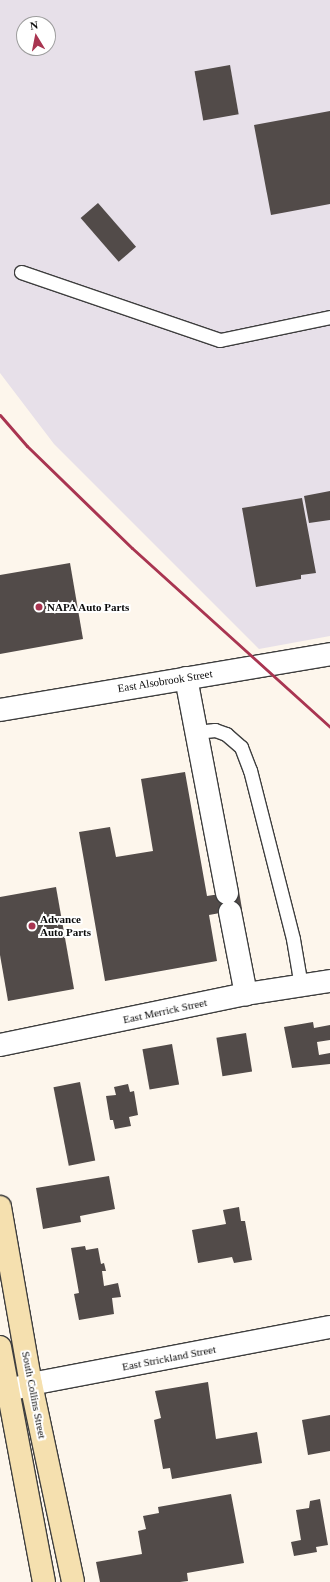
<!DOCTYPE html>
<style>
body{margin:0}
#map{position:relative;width:330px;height:1582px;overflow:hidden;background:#fdf6ec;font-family:Georgia,serif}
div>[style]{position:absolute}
.industrial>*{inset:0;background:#e7e0e9}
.building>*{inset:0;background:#524b49;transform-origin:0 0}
.roads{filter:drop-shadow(1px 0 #3e3e3e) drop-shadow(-1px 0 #3e3e3e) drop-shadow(0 1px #3e3e3e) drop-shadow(0 -1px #3e3e3e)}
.service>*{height:13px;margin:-6.5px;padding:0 6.5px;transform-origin:6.5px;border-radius:6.5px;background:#fff}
.minor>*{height:22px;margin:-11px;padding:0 11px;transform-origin:11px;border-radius:11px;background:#fff}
.tertiary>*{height:22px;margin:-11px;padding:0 11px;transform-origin:11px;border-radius:11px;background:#fff}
.secondary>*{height:22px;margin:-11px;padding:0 11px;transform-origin:11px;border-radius:11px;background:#f5e0af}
.rail>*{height:3px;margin:-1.5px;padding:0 1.5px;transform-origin:1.5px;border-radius:1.5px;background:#a93551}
.dots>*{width:11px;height:11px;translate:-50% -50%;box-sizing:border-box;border:2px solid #fff;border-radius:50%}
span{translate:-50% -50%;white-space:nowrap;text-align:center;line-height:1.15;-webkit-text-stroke:4px #fff;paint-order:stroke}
.poi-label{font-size:11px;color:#0b0b0b;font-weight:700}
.left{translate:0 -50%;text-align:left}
.street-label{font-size:11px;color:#0b0b0b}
.north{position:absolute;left:16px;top:16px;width:40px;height:40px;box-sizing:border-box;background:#fff;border:1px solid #9d9d9d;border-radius:50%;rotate:350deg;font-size:11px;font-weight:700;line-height:16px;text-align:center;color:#0b0b0b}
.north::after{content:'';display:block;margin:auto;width:14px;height:18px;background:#a93551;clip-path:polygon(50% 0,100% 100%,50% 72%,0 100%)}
</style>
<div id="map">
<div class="industrial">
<i style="clip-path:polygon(evenodd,0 0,330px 0,330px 636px,259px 649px,54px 444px,0 373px,0 0,24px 24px,48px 24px,48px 48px,24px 48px,24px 24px)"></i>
</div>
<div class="building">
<i style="left:230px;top:65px;width:50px;height:36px;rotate:80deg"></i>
<i style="clip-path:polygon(330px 111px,330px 204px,271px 215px,254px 125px)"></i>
<i style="left:98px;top:203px;width:58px;height:23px;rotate:49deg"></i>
<i style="clip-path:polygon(330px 491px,330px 520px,309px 523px,304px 496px)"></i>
<i style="clip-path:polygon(302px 498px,316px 573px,301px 575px,301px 579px,256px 587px,242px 508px)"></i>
<i style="clip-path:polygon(70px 563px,83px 639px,0 654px,0 575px)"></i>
<i style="clip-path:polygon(185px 772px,207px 896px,239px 891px,242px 909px,209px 915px,217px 961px,105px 981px,79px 832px,110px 827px,116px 857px,153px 851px,141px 779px)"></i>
<i style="clip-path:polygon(56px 887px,74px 989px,8px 1001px,0 955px,0 897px)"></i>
<i style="clip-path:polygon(313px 1022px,314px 1028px,330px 1025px,330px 1040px,317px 1042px,319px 1055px,330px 1053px,330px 1064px,292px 1068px,284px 1027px)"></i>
<i style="left:246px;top:1033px;width:39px;height:30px;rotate:81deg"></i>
<i style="left:172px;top:1044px;width:41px;height:30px;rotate:80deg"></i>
<i style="left:80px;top:1082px;width:80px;height:27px;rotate:79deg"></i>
<i style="clip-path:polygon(128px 1084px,130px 1092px,134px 1091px,138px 1115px,129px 1117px,131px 1126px,115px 1129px,113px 1120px,110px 1120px,106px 1096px,116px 1095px,114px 1087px)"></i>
<i style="clip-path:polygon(109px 1176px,115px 1209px,80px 1216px,81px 1222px,43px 1229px,36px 1188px)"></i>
<i style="clip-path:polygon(239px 1207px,241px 1221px,245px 1221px,252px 1260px,234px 1263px,232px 1257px,198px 1263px,192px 1230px,226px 1224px,223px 1210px)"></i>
<i style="clip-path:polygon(85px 1246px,86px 1250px,98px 1248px,101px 1264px,104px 1263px,106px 1271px,102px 1271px,104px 1286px,118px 1283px,121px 1297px,112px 1298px,114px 1314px,79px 1320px,74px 1294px,79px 1293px,71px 1248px)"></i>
<i style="clip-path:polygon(208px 1382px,216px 1439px,257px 1432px,262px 1463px,172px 1479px,170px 1468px,163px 1469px,154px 1420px,161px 1418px,155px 1391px)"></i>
<i style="clip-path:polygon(330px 1415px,330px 1451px,308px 1455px,302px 1420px)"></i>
<i style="clip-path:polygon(231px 1494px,244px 1563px,187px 1573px,188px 1581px,180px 1582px,100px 1582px,96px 1562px,142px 1554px,138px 1531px,146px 1529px,143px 1516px,159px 1513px,158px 1507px)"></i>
<i style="clip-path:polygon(320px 1499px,328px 1545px,316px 1547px,317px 1552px,294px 1556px,291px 1542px,301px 1540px,296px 1510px,309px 1508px,310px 1501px)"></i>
</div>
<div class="roads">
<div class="service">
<i style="left:21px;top:272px;width:210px;rotate:18.9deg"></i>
<i style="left:220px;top:340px;width:112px;rotate:-11.8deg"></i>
<i style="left:196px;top:732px;width:19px;rotate:-6deg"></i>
<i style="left:215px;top:730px;width:12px;rotate:20deg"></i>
<i style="left:226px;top:734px;width:20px;rotate:41deg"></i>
<i style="left:241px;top:747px;width:25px;rotate:69deg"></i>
<i style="left:250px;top:770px;width:174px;rotate:75.7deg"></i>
<i style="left:293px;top:939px;width:48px;rotate:80.3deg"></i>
</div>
<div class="minor">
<i style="left:186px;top:678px;width:219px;rotate:79.2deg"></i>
<i style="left:230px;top:912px;width:84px;rotate:79deg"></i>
<i style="left:0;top:1045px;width:251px;rotate:-11.7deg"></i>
<i style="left:246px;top:994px;width:85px;rotate:-8.8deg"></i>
<i style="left:0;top:1393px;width:32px;rotate:-16deg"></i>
<i style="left:31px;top:1384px;width:304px;rotate:-10.8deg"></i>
</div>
<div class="tertiary">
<i style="left:0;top:710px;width:335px;rotate:-9.6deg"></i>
</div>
<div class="secondary">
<i style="left:0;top:1207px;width:180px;rotate:80.1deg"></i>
<i style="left:31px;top:1384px;width:202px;rotate:78deg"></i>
<i style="left:0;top:1347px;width:239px;rotate:79.4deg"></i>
</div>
</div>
<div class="rail">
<i style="left:0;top:415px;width:41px;rotate:48.9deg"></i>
<i style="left:27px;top:446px;width:146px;rotate:44.2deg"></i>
<i style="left:132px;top:548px;width:267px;rotate:42.1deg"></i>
</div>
<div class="dots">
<i style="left:39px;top:607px;background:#a93551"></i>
<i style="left:32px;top:926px;background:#a93551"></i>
</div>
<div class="poi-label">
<span class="left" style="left:47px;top:607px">NAPA Auto Parts</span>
<span class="left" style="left:40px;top:926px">Advance<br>Auto Parts</span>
</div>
<div class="street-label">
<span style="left:165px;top:681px;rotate:-9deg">East Alsobrook Street</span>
<span style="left:165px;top:1011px;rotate:-12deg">East Merrick Street</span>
<span style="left:169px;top:1358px;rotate:-11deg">East Strickland Street</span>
<span style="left:34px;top:1395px;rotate:79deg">South Collins Street</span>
</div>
<div class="north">N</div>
</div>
